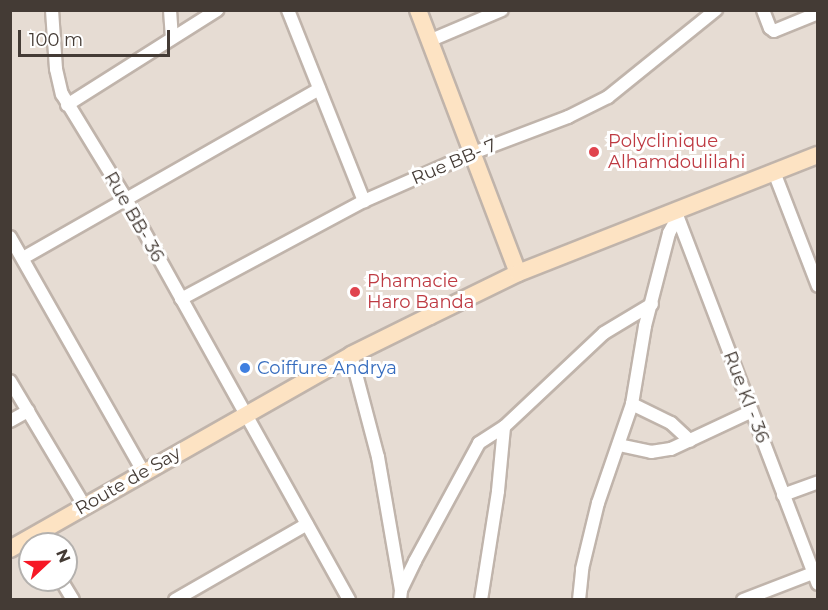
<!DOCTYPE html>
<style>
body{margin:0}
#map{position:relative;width:828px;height:610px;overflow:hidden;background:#f2ebe5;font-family:Montserrat,sans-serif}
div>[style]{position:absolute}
.residential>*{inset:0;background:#e6dcd3}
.roads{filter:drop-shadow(2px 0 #c0b4ab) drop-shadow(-2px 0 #c0b4ab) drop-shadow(0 2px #c0b4ab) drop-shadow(0 -2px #c0b4ab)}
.street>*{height:12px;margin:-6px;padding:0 6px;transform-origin:6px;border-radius:6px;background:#fff}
.secondary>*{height:16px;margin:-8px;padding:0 8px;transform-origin:8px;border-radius:8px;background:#fde3c3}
.dots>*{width:16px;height:16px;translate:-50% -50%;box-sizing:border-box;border:3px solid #fff;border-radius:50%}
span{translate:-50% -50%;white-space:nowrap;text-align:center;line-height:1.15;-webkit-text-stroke:6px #fff;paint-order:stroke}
.health-label{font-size:18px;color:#be3a42}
.left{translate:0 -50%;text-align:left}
.street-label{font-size:18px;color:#443b35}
.shop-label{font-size:18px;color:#366cbe}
.frame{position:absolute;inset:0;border:12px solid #443b35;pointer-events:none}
.north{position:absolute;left:18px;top:532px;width:60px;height:60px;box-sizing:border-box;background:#fff;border:2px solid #b4b1ae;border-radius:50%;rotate:68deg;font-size:16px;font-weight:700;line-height:24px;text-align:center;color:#443b35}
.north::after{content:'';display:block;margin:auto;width:21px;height:27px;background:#f61826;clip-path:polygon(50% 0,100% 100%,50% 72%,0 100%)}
.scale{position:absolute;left:18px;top:30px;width:152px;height:27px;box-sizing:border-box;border:3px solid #443b35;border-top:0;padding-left:8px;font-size:18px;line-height:21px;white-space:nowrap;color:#443b35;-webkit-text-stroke:4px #fff;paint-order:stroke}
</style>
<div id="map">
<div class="residential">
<i style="clip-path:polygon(evenodd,10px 11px,817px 11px,817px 599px,11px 599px,10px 11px,30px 544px,66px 544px,66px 580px,30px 580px,30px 544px)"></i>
</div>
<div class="roads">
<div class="street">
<i style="left:52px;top:10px;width:59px;rotate:86.1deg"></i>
<i style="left:56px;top:69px;width:26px;rotate:77deg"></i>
<i style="left:62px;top:94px;width:123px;rotate:58.6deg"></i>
<i style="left:126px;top:199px;width:459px;rotate:60.9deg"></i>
<i style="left:170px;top:10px;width:27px;rotate:86deg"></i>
<i style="left:288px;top:10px;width:206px;rotate:68.3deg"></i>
<i style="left:763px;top:10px;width:19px;rotate:69deg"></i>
<i style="left:770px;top:28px;width:5px;rotate:37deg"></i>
<i style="left:774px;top:31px;width:48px;rotate:-22.2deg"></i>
<i style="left:429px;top:41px;width:79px;rotate:-23deg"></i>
<i style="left:67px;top:105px;width:178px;rotate:-32.3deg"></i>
<i style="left:774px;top:172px;width:122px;rotate:68.9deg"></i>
<i style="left:675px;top:210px;width:400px;rotate:69.1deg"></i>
<i style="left:10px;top:237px;width:269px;rotate:60.4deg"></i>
<i style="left:23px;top:258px;width:341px;rotate:-29.7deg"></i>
<i style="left:181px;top:299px;width:208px;rotate:-28.2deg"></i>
<i style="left:364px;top:201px;width:119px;rotate:-23.8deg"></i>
<i style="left:473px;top:153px;width:102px;rotate:-20.8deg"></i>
<i style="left:568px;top:117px;width:45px;rotate:-26.6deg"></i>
<i style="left:608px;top:97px;width:139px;rotate:-38.9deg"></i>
<i style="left:351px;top:355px;width:106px;rotate:75.2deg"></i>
<i style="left:378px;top:457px;width:135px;rotate:80.2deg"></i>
<i style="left:10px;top:381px;width:147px;rotate:59.2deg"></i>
<i style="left:632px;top:404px;width:43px;rotate:26deg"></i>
<i style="left:671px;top:423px;width:26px;rotate:43deg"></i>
<i style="left:10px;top:421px;width:21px;rotate:-29deg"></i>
<i style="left:619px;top:445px;width:33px;rotate:12deg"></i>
<i style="left:651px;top:452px;width:20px;rotate:-9deg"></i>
<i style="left:671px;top:449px;width:89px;rotate:-25.1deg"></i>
<i style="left:783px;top:495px;width:37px;rotate:-20deg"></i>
<i style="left:61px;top:580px;width:23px;rotate:59deg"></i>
<i style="left:175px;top:600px;width:152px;rotate:-29.9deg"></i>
<i style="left:400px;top:600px;width:10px;rotate:-84deg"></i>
<i style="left:401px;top:590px;width:32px;rotate:-64deg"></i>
<i style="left:415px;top:561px;width:134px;rotate:-61.5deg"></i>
<i style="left:479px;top:443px;width:30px;rotate:-33deg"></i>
<i style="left:504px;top:427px;width:137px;rotate:-43.2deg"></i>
<i style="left:604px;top:333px;width:56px;rotate:-31.1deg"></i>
<i style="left:481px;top:600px;width:110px;rotate:-81.1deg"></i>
<i style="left:498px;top:491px;width:64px;rotate:-84.6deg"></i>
<i style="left:579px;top:600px;width:31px;rotate:-84deg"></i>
<i style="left:582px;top:569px;width:68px;rotate:-76.4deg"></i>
<i style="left:598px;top:503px;width:105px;rotate:-71deg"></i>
<i style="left:632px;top:404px;width:79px;rotate:-80.5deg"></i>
<i style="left:645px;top:326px;width:96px;rotate:-75.5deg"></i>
<i style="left:669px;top:233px;width:18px;rotate:-61deg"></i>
<i style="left:743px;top:600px;width:75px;rotate:-21.1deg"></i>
</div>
<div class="secondary">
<i style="left:418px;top:10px;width:281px;rotate:69.2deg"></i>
<i style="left:10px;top:549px;width:392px;rotate:-29.6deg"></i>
<i style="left:351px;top:355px;width:88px;rotate:-26.3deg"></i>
<i style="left:430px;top:316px;width:98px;rotate:-26deg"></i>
<i style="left:518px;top:273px;width:322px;rotate:-21.5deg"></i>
</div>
</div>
<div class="dots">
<i style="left:594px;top:152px;background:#e0444e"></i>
<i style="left:355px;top:292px;background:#e0444e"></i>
<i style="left:245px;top:368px;background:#3f7fe0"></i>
</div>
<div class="health-label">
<span class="left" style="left:608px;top:152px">Polyclinique<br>Alhamdoulilahi</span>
<span class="left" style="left:367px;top:292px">Phamacie<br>Haro Banda</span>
</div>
<div class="street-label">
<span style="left:454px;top:162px;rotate:-23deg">Rue BB- 7</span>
<span style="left:134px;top:217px;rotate:60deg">Rue BB- 36</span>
<span style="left:746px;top:397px;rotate:69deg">Rue KI - 36</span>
<span style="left:128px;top:481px;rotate:-30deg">Route de Say</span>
</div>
<div class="shop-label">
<span class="left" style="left:257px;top:368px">Coiffure Andrya</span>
</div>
<div class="frame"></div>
<div class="north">N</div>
<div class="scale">100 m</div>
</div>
